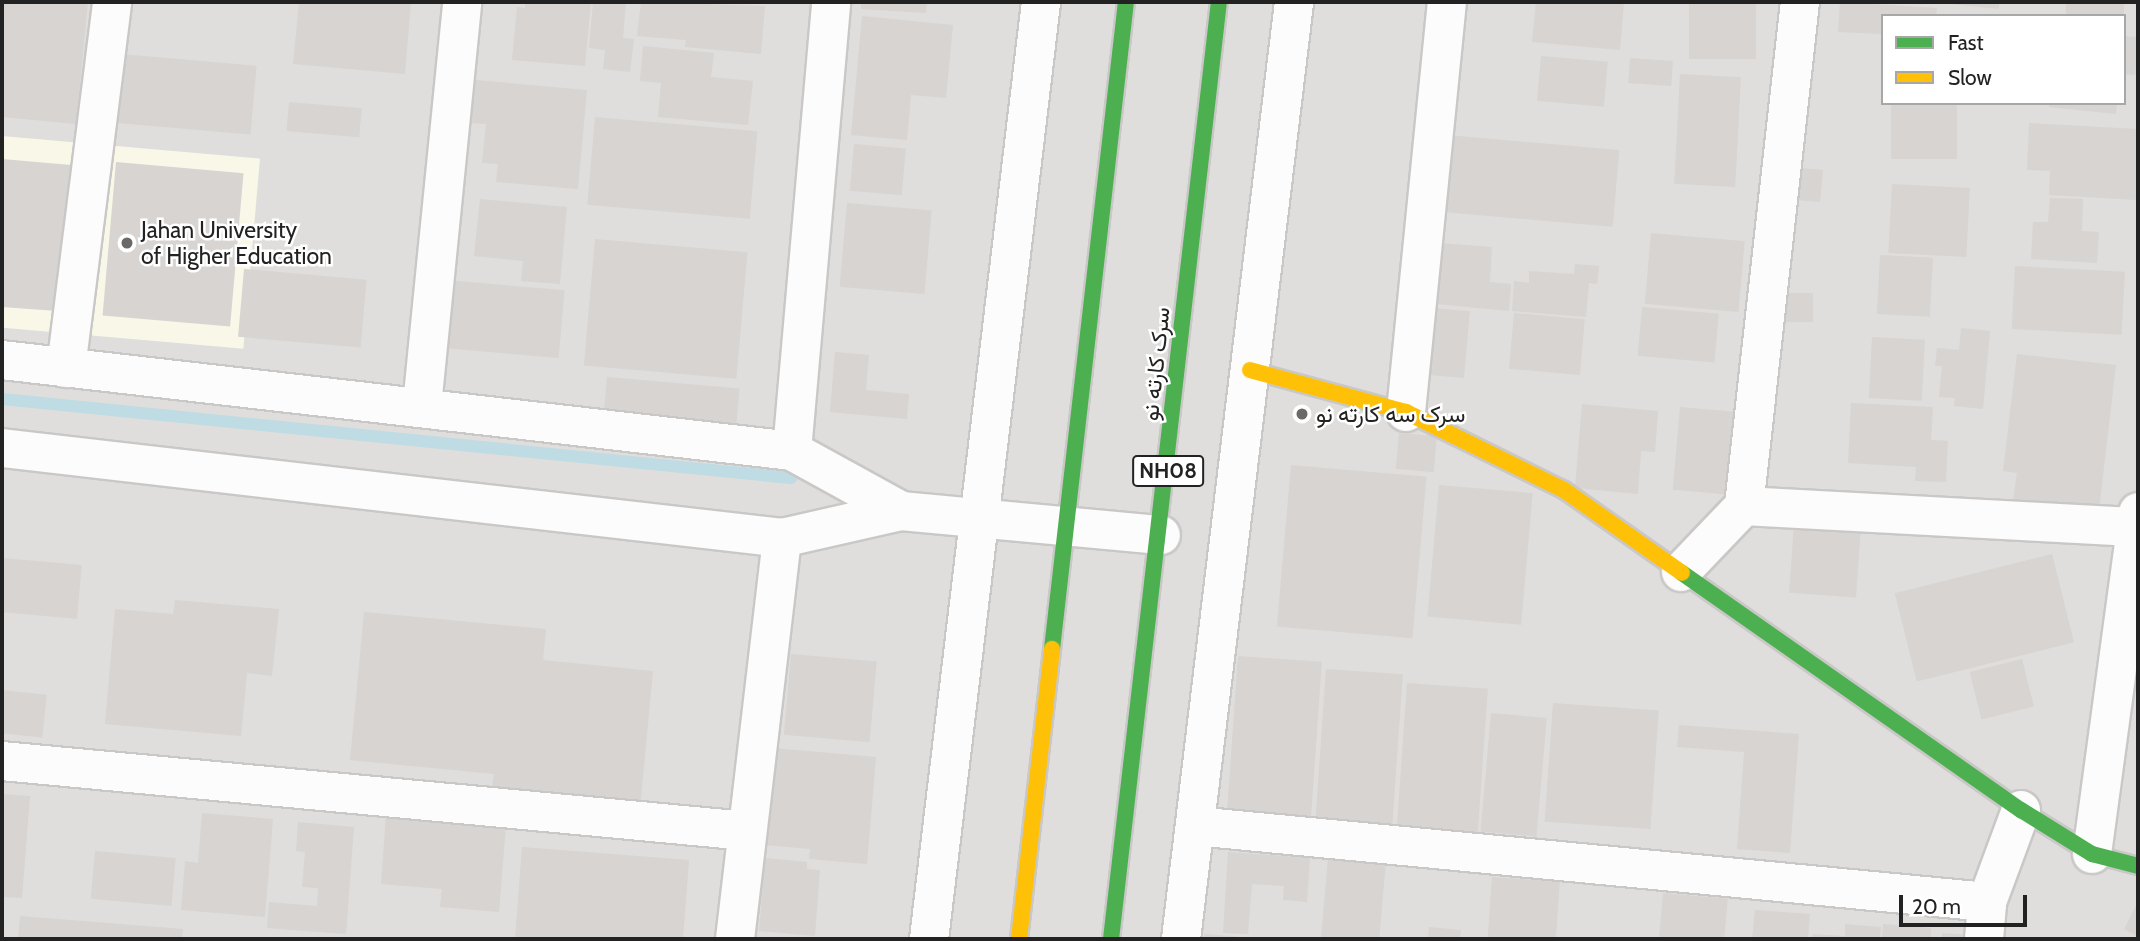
<!DOCTYPE html>
<meta charset="utf-8">
<style>
body{margin:0}
#map{position:relative;width:2140px;height:941px;overflow:hidden;background:#f0eeeb;font-family:Cabin,Vazirmatn,sans-serif}
div>[style]{position:absolute}
.residential>*{inset:0;background:#dfdedc}
.education>*{inset:0;background:#f8f7e8;transform-origin:0 0}
.stream>*{height:12px;margin:-6px;padding:0 6px;transform-origin:6px;border-radius:6px;background:#bfdbe3}
.building>*{inset:0;background:#d7d4d2;transform-origin:0 0}
.roads{filter:drop-shadow(2px 0 #c9c8c7) drop-shadow(-2px 0 #c9c8c7) drop-shadow(0 2px #c9c8c7) drop-shadow(0 -2px #c9c8c7)}
.street>*{height:38px;margin:-19px;padding:0 19px;transform-origin:19px;border-radius:19px;background:#fdfcfc}
.fast>*{height:16px;margin:-8px;padding:0 8px;transform-origin:8px;border-radius:8px;background:#4caf50}
.slow>*{height:16px;margin:-8px;padding:0 8px;transform-origin:8px;border-radius:8px;background:#ffc107}
.dots>*{width:19px;height:19px;translate:-50% -50%;box-sizing:border-box;border:4px solid #fff;border-radius:50%}
span{translate:-50% -50%;white-space:nowrap;text-align:center;line-height:1.15;-webkit-text-stroke:5px #fff;paint-order:stroke}
.shield-label span{padding:2px 5px;background:#fff;border:2px solid;border-radius:5px;-webkit-text-stroke-width:0}
.shield-label{font-size:21px;color:#222;font-weight:700}
.poi-label{font-size:23px;color:#222}
.left{translate:0 -50%;text-align:left}
.street-label{font-size:23px;color:#222}
.frame{position:absolute;inset:0;border:4px solid #222;pointer-events:none}
.legend{position:absolute;left:1881px;top:14px;width:245px;height:91px;box-sizing:border-box;background:#fff;border:2px solid #a7a7a7;margin:0;padding:9px 12px;list-style:none;font-size:21px;color:#222}
.legend li{display:flex;align-items:center;gap:14px;height:35px}
.legend b{width:35px;border:2px solid #a7a7a7}
.scale{position:absolute;left:1899px;top:895px;width:128px;height:32px;box-sizing:border-box;border:4px solid #222;border-top:0;padding-left:9px;font-size:21px;line-height:24px;white-space:nowrap;color:#222;-webkit-text-stroke:5px #fff;paint-order:stroke}
</style>
<div id="map">
<div class="residential">
<i style="clip-path:polygon(evenodd,2px 2px,2138px 2px,2138px 939px,2px 939px,2px 2px,1883px 16px,2124px 16px,2124px 103px,1883px 103px,1883px 16px)"></i>
</div>
<div class="education">
<i style="left:2px;top:136px;width:259px;height:191px;rotate:5deg"></i>
</div>
<div class="stream">
<i style="left:2px;top:399px;width:793px;rotate:5.72deg"></i>
</div>
<div class="building">
<i style="clip-path:polygon(2px 2px,88px 2px,76px 124px,2px 117px)"></i>
<i style="clip-path:polygon(299px 2px,411px 2px,405px 74px,293px 64px)"></i>
<i style="clip-path:polygon(525px 2px,591px 2px,585px 66px,512px 60px,517px 7px,525px 8px)"></i>
<i style="clip-path:polygon(593px 2px,626px 2px,623px 38px,634px 39px,630px 72px,603px 69px,605px 50px,589px 48px)"></i>
<i style="clip-path:polygon(641px 2px,765px 6px,761px 54px,685px 47px,686px 40px,637px 36px)"></i>
<i style="clip-path:polygon(861px 2px,927px 2px,926px 13px,861px 9px)"></i>
<i style="clip-path:polygon(1536px 2px,1624px 2px,1620px 50px,1532px 42px)"></i>
<i style="left:1689px;top:2px;width:67px;height:57px"></i>
<i style="clip-path:polygon(1840px 2px,1937px 8px,1936px 16px,1883px 16px,1883px 34px,1838px 32px)"></i>
<i style="clip-path:polygon(1932px 2px,1999px 2px,1999px 9px)"></i>
<i style="left:2066px;top:2px;width:58px;height:14px"></i>
<i style="clip-path:polygon(862px 16px,953px 25px,946px 98px,911px 95px,907px 140px,851px 135px)"></i>
<i style="left:2124px;top:36px;width:14px;height:38px;rotate:4deg"></i>
<i style="clip-path:polygon(643px 46px,714px 53px,711px 77px,753px 81px,748px 125px,658px 117px,661px 83px,640px 81px)"></i>
<i style="left:121px;top:54px;width:136px;height:69px;rotate:5deg"></i>
<i style="left:1541px;top:56px;width:67px;height:45px;rotate:5deg"></i>
<i style="left:1630px;top:58px;width:43px;height:25px;rotate:4deg"></i>
<i style="left:1680px;top:74px;width:61px;height:110px;rotate:3deg"></i>
<i style="clip-path:polygon(476px 80px,587px 90px,578px 189px,496px 182px,498px 164px,482px 163px,486px 124px,471px 123px)"></i>
<i style="left:289px;top:102px;width:73px;height:29px;rotate:5deg"></i>
<i style="left:1891px;top:103px;width:66px;height:56px"></i>
<i style="clip-path:polygon(2050px 103px,2117px 103px,2116px 114px,2049px 107px)"></i>
<i style="left:595px;top:117px;width:163px;height:88px;rotate:5deg"></i>
<i style="clip-path:polygon(2029px 123px,2138px 129px,2136px 200px,2049px 195px,2050px 171px,2027px 170px)"></i>
<i style="left:1447px;top:135px;width:173px;height:77px;rotate:5deg"></i>
<i style="left:854px;top:144px;width:52px;height:47px;rotate:5deg"></i>
<i style="clip-path:polygon(2px 159px,71px 165px,57px 311px,2px 307px)"></i>
<i style="left:116px;top:162px;width:128px;height:154px;rotate:5deg"></i>
<i style="left:1788px;top:167px;width:35px;height:32px;rotate:5deg"></i>
<i style="left:1892px;top:184px;width:78px;height:69px;rotate:3deg"></i>
<i style="clip-path:polygon(2050px 198px,2083px 199px,2082px 231px,2099px 232px,2097px 263px,2031px 259px,2033px 222px,2048px 222px)"></i>
<i style="clip-path:polygon(480px 199px,567px 207px,560px 284px,521px 281px,523px 261px,474px 256px)"></i>
<i style="left:847px;top:203px;width:85px;height:84px;rotate:5deg"></i>
<i style="left:1651px;top:233px;width:94px;height:71px;rotate:5deg"></i>
<i style="left:595px;top:239px;width:153px;height:127px;rotate:5deg"></i>
<i style="clip-path:polygon(1440px 243px,1492px 247px,1490px 282px,1511px 284px,1509px 311px,1436px 304px)"></i>
<i style="left:1880px;top:255px;width:53px;height:59px;rotate:3deg"></i>
<i style="clip-path:polygon(1575px 264px,1599px 266px,1597px 284px,1589px 283px,1586px 317px,1512px 311px,1514px 281px,1529px 283px,1529px 271px,1574px 274px)"></i>
<i style="left:2015px;top:266px;width:110px;height:63px;rotate:3deg"></i>
<i style="left:244px;top:269px;width:123px;height:68px;rotate:5deg"></i>
<i style="left:446px;top:280px;width:119px;height:68px;rotate:5deg"></i>
<i style="left:1778px;top:293px;width:35px;height:29px"></i>
<i style="left:1642px;top:307px;width:77px;height:49px;rotate:5deg"></i>
<i style="left:1432px;top:308px;width:38px;height:67px;rotate:5deg"></i>
<i style="left:1514px;top:313px;width:71px;height:56px;rotate:5deg"></i>
<i style="clip-path:polygon(1961px 328px,1990px 331px,1983px 409px,1954px 406px,1955px 398px,1939px 397px,1942px 366px,1935px 366px,1937px 348px,1959px 350px)"></i>
<i style="left:1872px;top:337px;width:53px;height:61px;rotate:3deg"></i>
<i style="clip-path:polygon(835px 352px,869px 355px,866px 390px,909px 394px,907px 419px,830px 412px)"></i>
<i style="clip-path:polygon(2017px 354px,2116px 365px,2099px 510px,2013px 500px,2017px 473px,2003px 471px)"></i>
<i style="left:607px;top:377px;width:133px;height:41px;rotate:5deg"></i>
<i style="clip-path:polygon(1851px 403px,1933px 407px,1931px 440px,1948px 441px,1946px 482px,1915px 481px,1916px 467px,1848px 463px)"></i>
<i style="clip-path:polygon(1582px 404px,1658px 411px,1655px 452px,1641px 451px,1638px 494px,1575px 488px)"></i>
<i style="left:1680px;top:407px;width:58px;height:83px;rotate:5deg"></i>
<i style="left:1399px;top:433px;width:38px;height:36px;rotate:5deg"></i>
<i style="left:1291px;top:465px;width:136px;height:162px;rotate:5deg"></i>
<i style="left:1439px;top:485px;width:94px;height:132px;rotate:5deg"></i>
<i style="left:1794px;top:524px;width:67px;height:69px;rotate:4deg"></i>
<i style="left:2052px;top:554px;width:91px;height:162px;rotate:76deg"></i>
<i style="left:2px;top:558px;width:80px;height:54px;rotate:5deg"></i>
<i style="clip-path:polygon(175px 600px,279px 609px,272px 676px,247px 673px,241px 736px,105px 724px,115px 609px,173px 614px)"></i>
<i style="clip-path:polygon(364px 612px,546px 629px,543px 660px,653px 671px,640px 809px,491px 795px,494px 774px,350px 760px)"></i>
<i style="left:791px;top:654px;width:86px;height:81px;rotate:5deg"></i>
<i style="left:1238px;top:656px;width:84px;height:159px;rotate:4deg"></i>
<i style="left:2022px;top:659px;width:49px;height:54px;rotate:76deg"></i>
<i style="left:1326px;top:669px;width:77px;height:159px;rotate:4deg"></i>
<i style="left:1407px;top:683px;width:81px;height:144px;rotate:4deg"></i>
<i style="left:2px;top:690px;width:45px;height:43px;rotate:6deg"></i>
<i style="left:1553px;top:703px;width:106px;height:119px;rotate:4deg"></i>
<i style="left:1491px;top:713px;width:56px;height:119px;rotate:5deg"></i>
<i style="clip-path:polygon(1679px 725px,1799px 734px,1790px 853px,1737px 849px,1744px 752px,1677px 747px)"></i>
<i style="clip-path:polygon(773px 748px,876px 757px,867px 864px,809px 859px,810px 849px,764px 845px)"></i>
<i style="clip-path:polygon(2px 794px,30px 796px,22px 898px,2px 897px)"></i>
<i style="clip-path:polygon(202px 813px,273px 819px,265px 917px,181px 910px,185px 861px,198px 863px)"></i>
<i style="clip-path:polygon(386px 815px,506px 825px,499px 912px,440px 907px,442px 889px,381px 884px)"></i>
<i style="clip-path:polygon(298px 822px,354px 827px,346px 934px,267px 928px,269px 902px,317px 906px,318px 888px,302px 887px,305px 852px,296px 851px)"></i>
<i style="clip-path:polygon(522px 847px,689px 860px,683px 939px,515px 939px)"></i>
<i style="left:95px;top:851px;width:81px;height:48px;rotate:5deg"></i>
<i style="clip-path:polygon(1228px 852px,1310px 858px,1307px 902px,1283px 900px,1284px 886px,1252px 884px,1248px 934px,1223px 933px)"></i>
<i style="clip-path:polygon(765px 858px,807px 862px,807px 869px,820px 870px,815px 936px,759px 931px)"></i>
<i style="left:1328px;top:858px;width:58px;height:81px;rotate:5deg"></i>
<i style="left:1492px;top:877px;width:68px;height:62px;rotate:4deg"></i>
<i style="left:1663px;top:893px;width:65px;height:46px;rotate:5deg"></i>
<i style="clip-path:polygon(2138px 902px,2138px 937px,2124px 929px)"></i>
<i style="clip-path:polygon(1755px 910px,1810px 914px,1808px 939px,1752px 939px)"></i>
<i style="clip-path:polygon(20px 916px,183px 929px,182px 939px,18px 939px)"></i>
<i style="clip-path:polygon(1845px 924px,1881px 927px,1880px 939px,1812px 939px,1813px 934px,1845px 936px)"></i>
<i style="clip-path:polygon(1883px 924px,1931px 928px,1931px 939px,1882px 939px)"></i>
<i style="clip-path:polygon(1429px 927px,1461px 930px,1460px 939px,1428px 939px)"></i>
<i style="clip-path:polygon(1942px 933px,1973px 935px,1973px 939px,1942px 939px)"></i>
<i style="clip-path:polygon(1205px 934px,1240px 937px,1240px 939px,1204px 939px)"></i>
</div>
<div class="roads">
<div class="street">
<i style="left:2px;top:360px;width:795px;rotate:6.57deg"></i>
<i style="left:792px;top:451px;width:124px;rotate:28.8deg"></i>
<i style="left:66px;top:368px;width:369px;rotate:-82.8deg"></i>
<i style="left:422px;top:406px;width:406px;rotate:-84.3deg"></i>
<i style="left:1406px;top:412px;width:412px;rotate:-84.3deg"></i>
<i style="left:2px;top:448px;width:785px;rotate:6.58deg"></i>
<i style="left:782px;top:538px;width:122px;rotate:-12.8deg"></i>
<i style="left:901px;top:511px;width:261px;rotate:5.3deg"></i>
<i style="left:792px;top:451px;width:451px;rotate:-85deg"></i>
<i style="left:1744px;top:506px;width:394px;rotate:3.1deg"></i>
<i style="left:1681px;top:572px;width:91px;rotate:-46.3deg"></i>
<i style="left:1744px;top:506px;width:507px;rotate:-83.66deg"></i>
<i style="left:2px;top:761px;width:748px;rotate:5.37deg"></i>
<i style="left:1195px;top:826px;width:796px;rotate:5.48deg"></i>
<i style="left:2092px;top:854px;width:345px;rotate:-82.3deg"></i>
<i style="left:735px;top:939px;width:404px;rotate:-83.3deg"></i>
<i style="left:929px;top:939px;width:944px;rotate:-83.18deg"></i>
<i style="left:1181px;top:939px;width:944px;rotate:-83.12deg"></i>
<i style="left:1984px;top:939px;width:37px;rotate:-85deg"></i>
<i style="left:1987px;top:902px;width:98px;rotate:-69.7deg"></i>
</div>
<div class="fast">
<i style="left:1682px;top:573px;width:414px;rotate:35deg"></i>
<i style="left:2021px;top:810px;width:84px;rotate:31.8deg"></i>
<i style="left:2092px;top:854px;width:48px;rotate:14.6deg"></i>
<i style="left:1052px;top:649px;width:651px;rotate:-83.48deg"></i>
<i style="left:1111px;top:939px;width:943px;rotate:-83.43deg"></i>
</div>
<div class="slow">
<i style="left:1250px;top:370px;width:162px;rotate:15.1deg"></i>
<i style="left:1406px;top:412px;width:176px;rotate:26.3deg"></i>
<i style="left:1564px;top:490px;width:144px;rotate:35.1deg"></i>
<i style="left:1019px;top:939px;width:292px;rotate:-83.5deg"></i>
</div>
</div>
<div class="dots">
<i style="left:127px;top:243px;background:#6a6968"></i>
<i style="left:1302px;top:414px;background:#6a6968"></i>
</div>
<div class="shield-label">
<span style="left:1168px;top:471px">NH08</span>
</div>
<div class="poi-label">
<span class="left" style="left:141px;top:243px">Jahan University<br>of Higher Education</span>
<span class="left" style="left:1316px;top:414px">سرک سه کارته نو</span>
</div>
<div class="street-label">
<span style="left:1156px;top:364px;rotate:-84deg">سرک کارته نو</span>
</div>
<div class="frame"></div>
<ul class="legend">
<li><b style="height:9px;background:#4caf50"></b>Fast</li>
<li><b style="height:9px;background:#ffc107"></b>Slow</li>
</ul>
<div class="scale">20 m</div>
</div>
